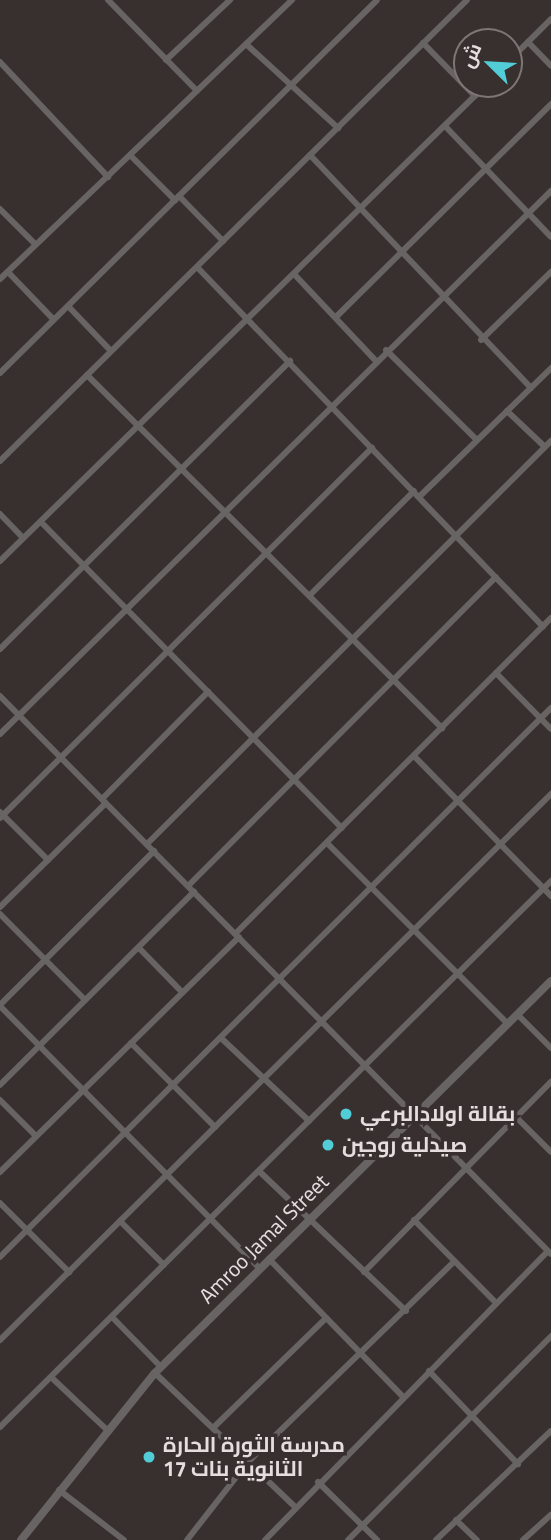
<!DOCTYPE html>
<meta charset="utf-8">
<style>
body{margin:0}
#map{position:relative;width:551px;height:1540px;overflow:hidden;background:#38302f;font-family:Georgia,Cairo,serif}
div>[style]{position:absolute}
.minor>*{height:6px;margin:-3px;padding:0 3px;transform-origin:3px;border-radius:3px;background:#686464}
.tertiary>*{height:8px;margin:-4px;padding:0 4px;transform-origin:4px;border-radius:4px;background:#686464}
.dots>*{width:19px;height:19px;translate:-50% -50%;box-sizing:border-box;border:4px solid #38302f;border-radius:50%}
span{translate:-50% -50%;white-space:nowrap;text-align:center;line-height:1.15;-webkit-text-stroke:7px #38302f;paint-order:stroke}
.poi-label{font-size:21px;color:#e4dede;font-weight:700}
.left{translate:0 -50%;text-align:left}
.street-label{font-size:21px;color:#e4dede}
.north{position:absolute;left:453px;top:28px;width:70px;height:70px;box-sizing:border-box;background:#38302f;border:2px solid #7d7675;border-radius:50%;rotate:294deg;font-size:19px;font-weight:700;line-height:28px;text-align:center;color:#e4dede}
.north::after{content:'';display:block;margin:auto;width:24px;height:32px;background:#52ccd6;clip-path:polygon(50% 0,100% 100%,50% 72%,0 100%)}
</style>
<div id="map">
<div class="minor">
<i style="left:108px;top:0;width:127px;rotate:45.6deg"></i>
<i style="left:528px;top:42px;width:33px;rotate:46deg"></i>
<i style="left:423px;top:43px;width:74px;rotate:45.5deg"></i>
<i style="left:246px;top:44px;width:125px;rotate:42.4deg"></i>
<i style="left:166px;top:60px;width:88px;rotate:-43.2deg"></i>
<i style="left:509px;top:61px;width:59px;rotate:-45deg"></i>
<i style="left:0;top:62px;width:158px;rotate:46.8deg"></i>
<i style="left:445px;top:126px;width:153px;rotate:46.3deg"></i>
<i style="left:130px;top:155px;width:64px;rotate:45deg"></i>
<i style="left:310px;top:155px;width:321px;rotate:46.5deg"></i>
<i style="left:179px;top:196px;width:63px;rotate:45.6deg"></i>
<i style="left:0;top:209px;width:49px;rotate:45deg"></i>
<i style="left:197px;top:267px;width:499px;rotate:46.1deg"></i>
<i style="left:8px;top:272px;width:66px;rotate:46.2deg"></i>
<i style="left:294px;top:274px;width:118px;rotate:46.7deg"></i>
<i style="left:0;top:279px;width:404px;rotate:-43.7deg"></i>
<i style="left:68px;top:306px;width:62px;rotate:46.3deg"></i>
<i style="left:336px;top:317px;width:303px;rotate:-44.7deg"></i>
<i style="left:481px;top:340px;width:98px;rotate:-44.2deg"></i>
<i style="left:386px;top:350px;width:128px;rotate:44.7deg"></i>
<i style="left:0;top:373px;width:530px;rotate:-44.69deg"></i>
<i style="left:87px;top:375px;width:501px;rotate:44.84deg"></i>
<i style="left:507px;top:411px;width:52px;rotate:43.5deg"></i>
<i style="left:0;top:461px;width:656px;rotate:-44.63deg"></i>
<i style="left:419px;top:497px;width:185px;rotate:-44.3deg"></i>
<i style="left:0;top:514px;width:33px;rotate:46deg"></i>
<i style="left:41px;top:522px;width:429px;rotate:45.5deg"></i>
<i style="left:0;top:561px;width:682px;rotate:-44.41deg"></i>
<i style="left:310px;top:595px;width:147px;rotate:-45deg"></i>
<i style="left:0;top:649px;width:409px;rotate:-44.8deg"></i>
<i style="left:496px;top:673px;width:78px;rotate:45.5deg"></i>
<i style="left:0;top:696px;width:784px;rotate:45.36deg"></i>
<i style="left:0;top:734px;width:774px;rotate:-44.58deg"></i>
<i style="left:414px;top:756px;width:196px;rotate:45.6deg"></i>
<i style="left:102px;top:799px;width:151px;rotate:-45.3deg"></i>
<i style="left:0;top:812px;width:68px;rotate:45deg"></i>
<i style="left:0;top:818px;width:525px;rotate:-44.85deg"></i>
<i style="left:327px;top:843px;width:255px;rotate:45deg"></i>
<i style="left:147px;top:844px;width:571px;rotate:-44.93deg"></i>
<i style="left:188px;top:886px;width:436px;rotate:-45.1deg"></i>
<i style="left:0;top:907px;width:148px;rotate:-44.5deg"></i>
<i style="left:0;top:914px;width:121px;rotate:45.3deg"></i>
<i style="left:235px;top:934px;width:447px;rotate:-45deg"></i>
<i style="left:139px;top:948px;width:62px;rotate:45.7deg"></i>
<i style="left:0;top:1005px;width:218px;rotate:-45deg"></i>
<i style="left:0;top:1006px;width:370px;rotate:45.3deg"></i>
<i style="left:517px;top:1014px;width:48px;rotate:45deg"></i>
<i style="left:221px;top:1038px;width:121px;rotate:43.3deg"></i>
<i style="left:131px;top:1043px;width:119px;rotate:45deg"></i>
<i style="left:0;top:1085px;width:274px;rotate:-44.9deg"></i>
<i style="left:0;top:1100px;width:51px;rotate:45deg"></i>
<i style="left:516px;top:1117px;width:49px;rotate:45deg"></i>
<i style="left:259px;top:1171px;width:203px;rotate:43.6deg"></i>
<i style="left:0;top:1172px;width:335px;rotate:-44.5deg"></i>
<i style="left:0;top:1203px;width:98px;rotate:45deg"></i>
<i style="left:414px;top:1220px;width:117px;rotate:45.3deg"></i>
<i style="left:120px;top:1221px;width:62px;rotate:45deg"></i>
<i style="left:0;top:1257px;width:778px;rotate:-44.9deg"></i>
<i style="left:269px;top:1259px;width:192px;rotate:45.8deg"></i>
<i style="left:364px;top:1272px;width:267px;rotate:-45.5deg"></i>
<i style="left:112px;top:1317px;width:70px;rotate:45.6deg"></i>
<i style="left:0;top:1340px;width:776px;rotate:-44.74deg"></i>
<i style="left:429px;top:1371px;width:129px;rotate:46.3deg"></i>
<i style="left:155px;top:1373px;width:191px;rotate:43.7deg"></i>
<i style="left:51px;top:1377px;width:77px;rotate:43.4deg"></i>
<i style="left:0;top:1427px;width:776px;rotate:-44.74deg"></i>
<i style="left:213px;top:1428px;width:158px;rotate:-44.2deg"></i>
<i style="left:318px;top:1482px;width:83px;rotate:44.5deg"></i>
<i style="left:59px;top:1490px;width:82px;rotate:37.6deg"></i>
<i style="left:456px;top:1520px;width:29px;rotate:44deg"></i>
<i style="left:187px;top:1540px;width:99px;rotate:-52deg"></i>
<i style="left:248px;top:1462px;width:287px;rotate:-44.2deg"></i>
<i style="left:265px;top:1540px;width:404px;rotate:-45.6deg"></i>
<i style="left:348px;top:1540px;width:288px;rotate:-45.1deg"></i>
<i style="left:436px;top:1540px;width:158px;rotate:-43.5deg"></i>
<i style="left:523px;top:1540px;width:38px;rotate:-42deg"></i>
</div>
<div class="tertiary">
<i style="left:21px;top:1540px;width:214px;rotate:-51.3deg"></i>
<i style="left:155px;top:1373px;width:557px;rotate:-44.71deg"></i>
</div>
<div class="dots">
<i style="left:346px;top:1114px;background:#52ccd6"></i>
<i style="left:328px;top:1145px;background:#52ccd6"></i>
<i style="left:149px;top:1457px;background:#52ccd6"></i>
</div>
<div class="poi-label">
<span class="left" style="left:360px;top:1114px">بقالة اولادالبرعي</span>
<span class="left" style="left:342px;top:1145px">صيدلية روجين</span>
<span class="left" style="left:163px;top:1457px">مدرسة الثورة الحارة<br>17 الثانوية بنات</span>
</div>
<div class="street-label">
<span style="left:264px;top:1239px;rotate:-45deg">Amroo Jamal Street</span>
</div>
<div class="north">ش</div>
</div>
